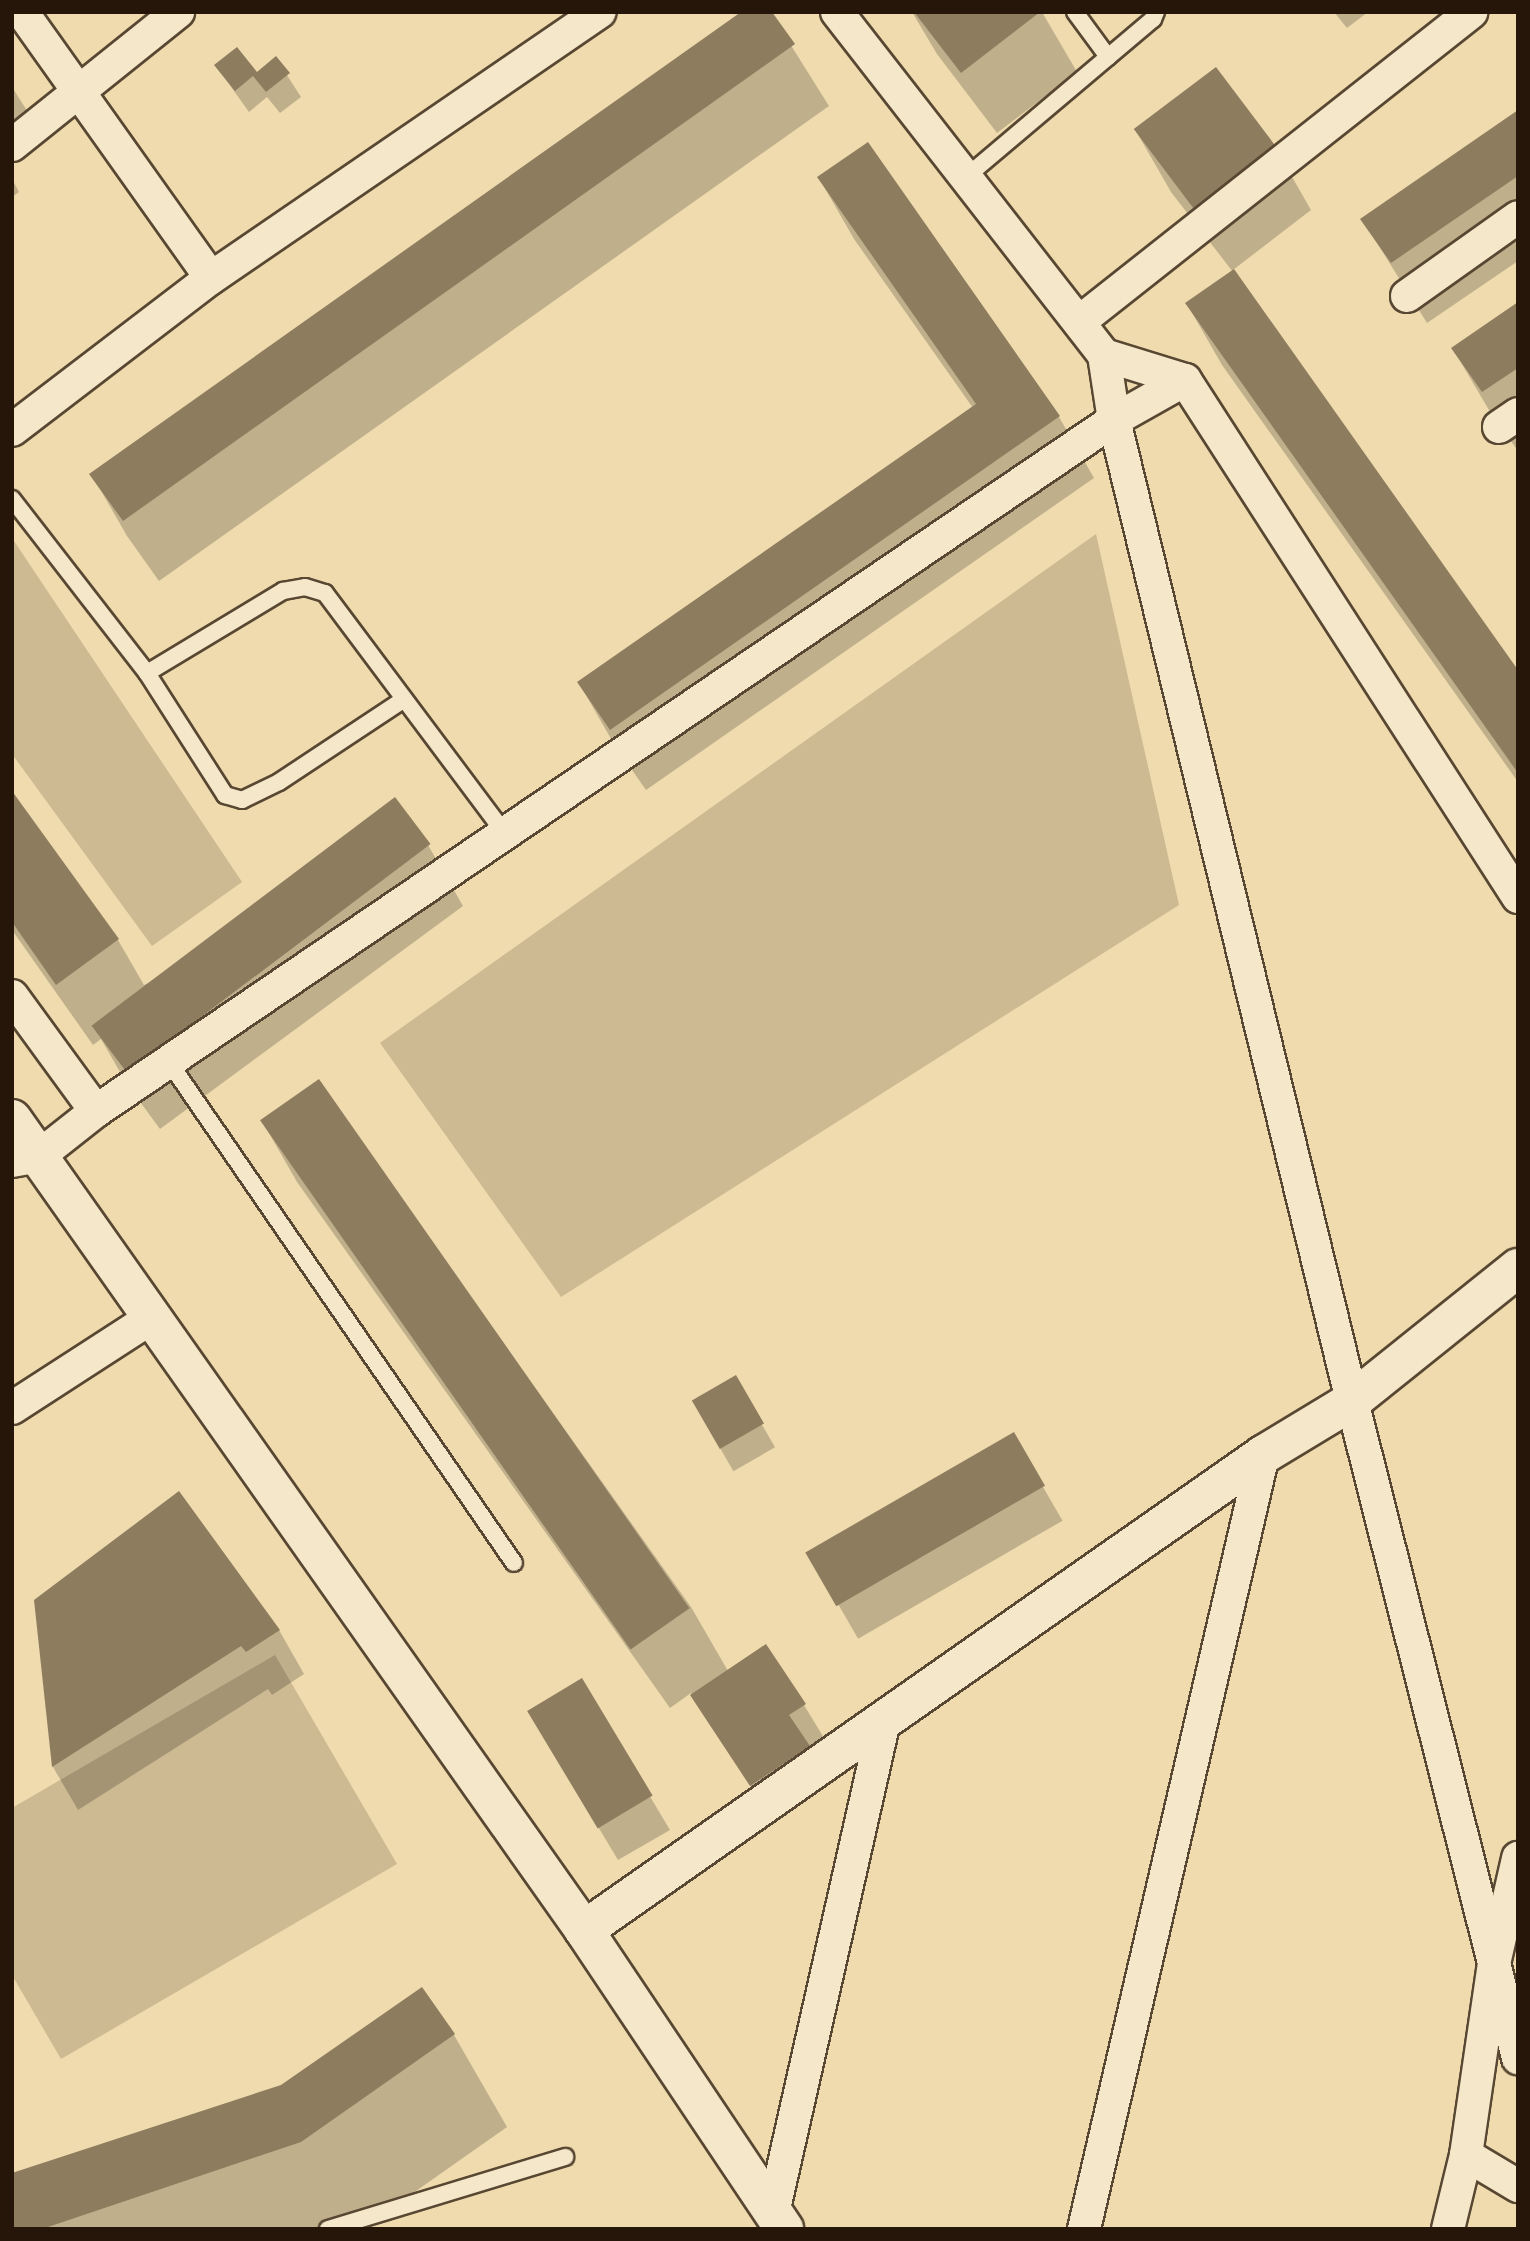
<!DOCTYPE html>
<style>
body{margin:0}
#map{position:relative;width:1530px;height:2241px;overflow:hidden;background:#efdbae;font-family:"Gentium Book Plus",serif}
div>[style]{position:absolute}
.green>*{inset:0;background:#cdba92}
.shadow>*{inset:0;background:#0003;transform-origin:0 0}
.building>*{inset:0;background:#8e7c5f;transform-origin:0 0}
.roads{filter:drop-shadow(2px 0 #584732) drop-shadow(-2px 0 #584732) drop-shadow(0 2px #584732) drop-shadow(0 -2px #584732)}
.service>*{height:16px;margin:-8px;padding:0 8px;transform-origin:8px;border-radius:8px;background:#f5e8ca}
.minor>*{height:32px;margin:-16px;padding:0 16px;transform-origin:16px;border-radius:16px;background:#f5e8ca}
.secondary>*{height:38px;margin:-19px;padding:0 19px;transform-origin:19px;border-radius:19px;background:#f5e8ca}
span{translate:-50% -50%;white-space:nowrap;text-align:center;line-height:1.15;-webkit-text-stroke:5px #f5e8ca;paint-order:stroke}
.frame{position:absolute;inset:0;border:14px solid #251609;pointer-events:none}
</style>
<div id="map">
<div class="green">
<i style="clip-path:polygon(1096px 534px,1179px 905px,561px 1297px,380px 1043px)"></i>
<i style="clip-path:polygon(12px 538px,242px 882px,152px 946px,12px 754px)"></i>
<i style="clip-path:polygon(275px 1655px,397px 1864px,61px 2059px,12px 1975px,12px 1808px)"></i>
</div>
<div class="shadow">
<i style="clip-path:polygon(770px 12px,829px 106px,159px 581px,127px 536px,92px 475px)"></i>
<i style="clip-path:polygon(912px 12px,1042px 12px,1077px 72px,997px 133px,937px 54px)"></i>
<i style="clip-path:polygon(1334px 12px,1368px 12px,1347px 28px)"></i>
<i style="clip-path:polygon(276px 58px,301px 97px,280px 113px,267px 97px,249px 112px,216px 66px,257px 74px)"></i>
<i style="clip-path:polygon(12px 87px,31px 117px,12px 131px)"></i>
<i style="clip-path:polygon(1518px 112px,1518px 261px,1427px 323px,1362px 219px)"></i>
<i style="clip-path:polygon(1136px 131px,1276px 149px,1311px 210px,1233px 270px,1518px 673px,1518px 782px,1222px 365px,1187px 304px,1233px 272px,1171px 192px)"></i>
<i style="clip-path:polygon(867px 144px,1059px 417px,1094px 478px,646px 790px,614px 744px,579px 683px,973px 408px,854px 239px,819px 178px)"></i>
<i style="clip-path:polygon(12px 179px,19px 192px,12px 197px)"></i>
<i style="clip-path:polygon(1518px 304px,1518px 451px,1489px 410px,1453px 349px)"></i>
<i style="clip-path:polygon(12px 794px,118px 940px,144px 985px,428px 845px,463px 906px,160px 1129px,127px 1084px,101px 1039px,93px 1045px,12px 930px)"></i>
<i style="clip-path:polygon(318px 1082px,691px 1607px,728px 1671px,765px 1647px,804px 1705px,824px 1738px,808px 1748px,827px 1781px,771px 1818px,691px 1693px,670px 1708px,297px 1182px,262px 1121px)"></i>
<i style="left:735px;top:1378px;width:80px;height:48px;rotate:60deg"></i>
<i style="left:1013px;top:1435px;width:99px;height:236px;rotate:60deg"></i>
<i style="clip-path:polygon(36px 1601px,279px 1630px,304px 1674px,272px 1695px,268px 1689px,78px 1810px,53px 1767px)"></i>
<i style="clip-path:polygon(581px 1681px,670px 1830px,618px 1860px,549px 1745px)"></i>
<i style="clip-path:polygon(422px 1989px,454px 2035px,507px 2127px,362px 2229px,12px 2229px,282px 2086px)"></i>
</div>
<div class="building">
<i style="clip-path:polygon(741px 12px,772px 12px,795px 44px,123px 521px,89px 474px)"></i>
<i style="clip-path:polygon(914px 12px,1040px 12px,961px 73px)"></i>
<i style="clip-path:polygon(237px 47px,257px 72px,276px 56px,290px 73px,266px 92px,253px 76px,235px 91px,214px 65px)"></i>
<i style="left:1216px;top:67px;width:102px;height:103px;rotate:53deg"></i>
<i style="clip-path:polygon(1518px 110px,1518px 176px,1391px 263px,1360px 219px)"></i>
<i style="clip-path:polygon(868px 142px,1060px 416px,610px 730px,577px 682px,976px 404px,817px 177px)"></i>
<i style="clip-path:polygon(1234px 269px,1518px 670px,1518px 773px,1185px 303px)"></i>
<i style="clip-path:polygon(1518px 302px,1518px 368px,1482px 392px,1451px 348px)"></i>
<i style="clip-path:polygon(12px 791px,119px 939px,56px 985px,12px 922px)"></i>
<i style="left:395px;top:797px;width:59px;height:380px;rotate:53deg"></i>
<i style="left:319px;top:1079px;width:646px;height:72px;rotate:55deg"></i>
<i style="left:736px;top:1375px;width:56px;height:51px;rotate:60deg"></i>
<i style="left:1014px;top:1432px;width:62px;height:241px;rotate:60deg"></i>
<i style="clip-path:polygon(179px 1491px,280px 1630px,246px 1652px,241px 1646px,52px 1767px,34px 1600px)"></i>
<i style="clip-path:polygon(766px 1644px,806px 1704px,789px 1715px,810px 1746px,750px 1786px,690px 1695px)"></i>
<i style="left:582px;top:1678px;width:137px;height:64px;rotate:59deg"></i>
<i style="clip-path:polygon(422px 1987px,455px 2034px,301px 2142px,42px 2229px,12px 2229px,12px 2173px,281px 2085px)"></i>
</div>
<div class="roads">
<div class="service">
<i style="left:1075px;top:12px;width:56px;rotate:53.7deg"></i>
<i style="left:966px;top:177px;width:245px;rotate:-40.2deg"></i>
<i style="left:1153px;top:19px;width:8px;rotate:-67deg"></i>
<i style="left:12px;top:499px;width:220px;rotate:52.2deg"></i>
<i style="left:147px;top:673px;width:159px;rotate:-31.1deg"></i>
<i style="left:283px;top:591px;width:22px;rotate:-10deg"></i>
<i style="left:305px;top:587px;width:21px;rotate:17deg"></i>
<i style="left:325px;top:593px;width:301px;rotate:53.2deg"></i>
<i style="left:147px;top:673px;width:145px;rotate:57.4deg"></i>
<i style="left:225px;top:795px;width:18px;rotate:16deg"></i>
<i style="left:242px;top:800px;width:41px;rotate:-25.9deg"></i>
<i style="left:279px;top:782px;width:149px;rotate:-33.5deg"></i>
<i style="left:169px;top:1062px;width:608px;rotate:55.45deg"></i>
<i style="left:328px;top:2229px;width:248px;rotate:-16.9deg"></i>
</div>
<div class="minor">
<i style="left:22px;top:12px;width:326px;rotate:54.6deg"></i>
<i style="left:837px;top:12px;width:435px;rotate:52.1deg"></i>
<i style="left:1104px;top:355px;width:66px;rotate:81.3deg"></i>
<i style="left:1114px;top:420px;width:1009px;rotate:76.36deg"></i>
<i style="left:1352px;top:1401px;width:678px;rotate:75.82deg"></i>
<i style="left:12px;top:145px;width:213px;rotate:-38.7deg"></i>
<i style="left:1407px;top:296px;width:136px;rotate:-35.4deg"></i>
<i style="left:1079px;top:322px;width:500px;rotate:-38.3deg"></i>
<i style="left:1104px;top:355px;width:85px;rotate:17.2deg"></i>
<i style="left:1185px;top:380px;width:615px;rotate:57.21deg"></i>
<i style="left:1499px;top:427px;width:23px;rotate:-34deg"></i>
<i style="left:12px;top:430px;width:250px;rotate:-37.4deg"></i>
<i style="left:211px;top:278px;width:471px;rotate:-34.4deg"></i>
<i style="left:12px;top:996px;width:142px;rotate:53.9deg"></i>
<i style="left:12px;top:1161px;width:27px;rotate:-10deg"></i>
<i style="left:39px;top:1156px;width:73px;rotate:-38.3deg"></i>
<i style="left:96px;top:1111px;width:1230px;rotate:-34.17deg"></i>
<i style="left:1114px;top:420px;width:81px;rotate:-29.4deg"></i>
<i style="left:12px;top:1408px;width:169px;rotate:-32.9deg"></i>
<i style="left:1466px;top:2155px;width:61px;rotate:30.8deg"></i>
<i style="left:773px;top:2213px;width:504px;rotate:-77.29deg"></i>
<i style="left:1084px;top:2229px;width:794px;rotate:-76.98deg"></i>
<i style="left:1448px;top:2229px;width:76px;rotate:-76.3deg"></i>
<i style="left:1466px;top:2155px;width:193px;rotate:-81.7deg"></i>
<i style="left:1494px;top:1964px;width:109px;rotate:-77.2deg"></i>
</div>
<div class="secondary">
<i style="left:12px;top:1119px;width:992px;rotate:54.8deg"></i>
<i style="left:584px;top:1930px;width:360px;rotate:56.2deg"></i>
<i style="left:584px;top:1930px;width:829px;rotate:-34.98deg"></i>
<i style="left:1263px;top:1455px;width:104px;rotate:-31.2deg"></i>
<i style="left:1352px;top:1401px;width:213px;rotate:-38.7deg"></i>
</div>
</div>
<div class="frame"></div>
</div>
